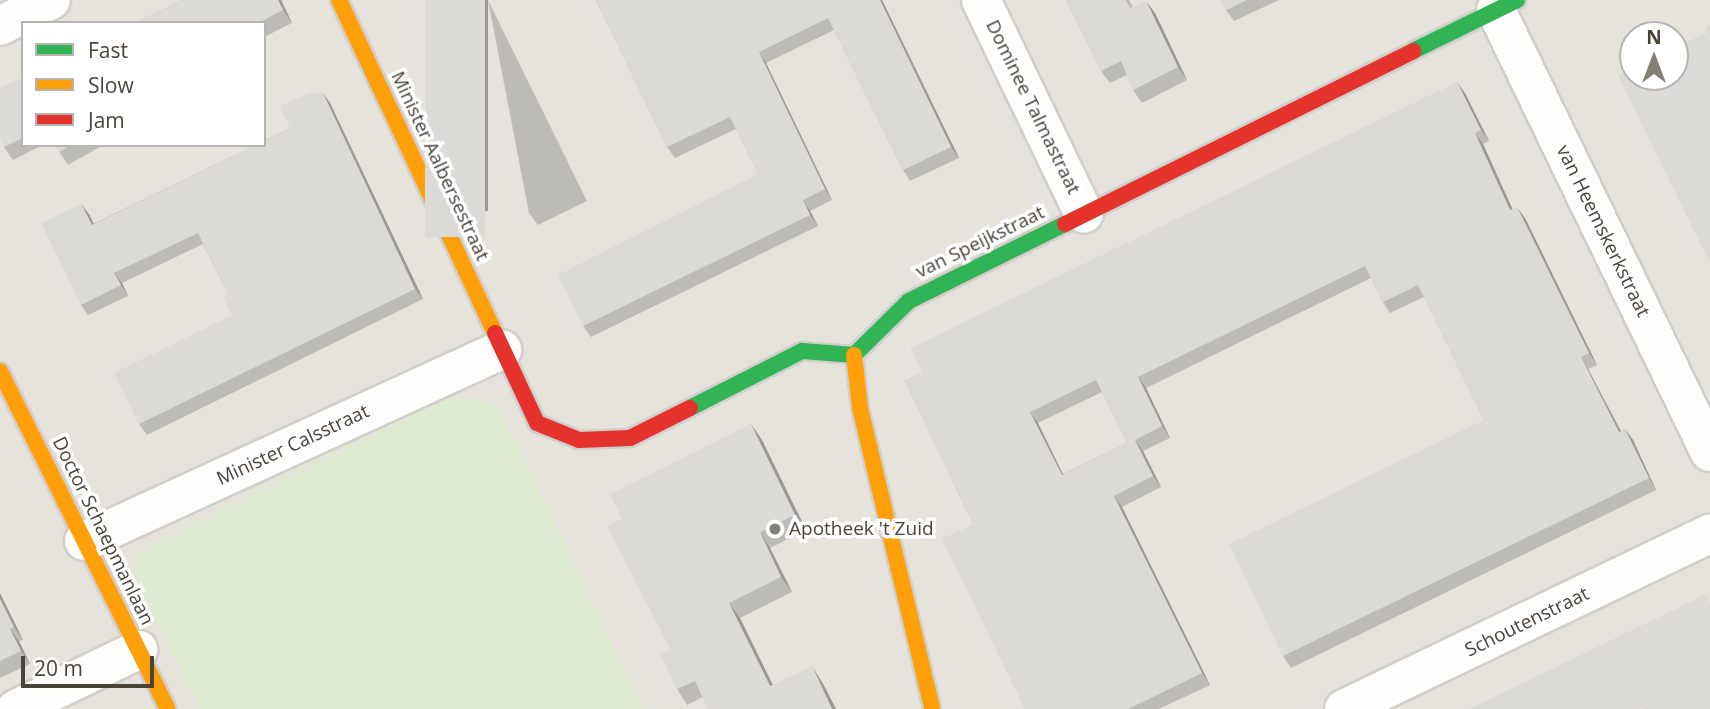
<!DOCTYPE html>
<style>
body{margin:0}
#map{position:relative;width:1710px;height:709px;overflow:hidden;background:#f3f1ee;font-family:"Open Sans",sans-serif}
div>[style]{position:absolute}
.residential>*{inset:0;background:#e6e3dc}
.green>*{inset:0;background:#dfebd0}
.roads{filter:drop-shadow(2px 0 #d1cfcb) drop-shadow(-2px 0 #d1cfcb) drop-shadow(0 2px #d1cfcb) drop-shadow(0 -2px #d1cfcb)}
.street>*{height:38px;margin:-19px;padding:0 19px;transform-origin:19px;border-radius:19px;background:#fdfdfc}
.fast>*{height:16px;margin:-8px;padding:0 8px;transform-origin:8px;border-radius:8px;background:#30b455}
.slow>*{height:16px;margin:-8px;padding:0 8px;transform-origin:8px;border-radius:8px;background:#ff9f0a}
.jam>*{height:16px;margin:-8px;padding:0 8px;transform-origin:8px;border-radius:8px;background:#e5322d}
.wall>*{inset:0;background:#bdbbb8}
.shaded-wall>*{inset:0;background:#9a9996;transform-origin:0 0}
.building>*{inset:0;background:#dcdad6;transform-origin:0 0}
.dots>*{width:19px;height:19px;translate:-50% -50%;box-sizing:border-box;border:4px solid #fff;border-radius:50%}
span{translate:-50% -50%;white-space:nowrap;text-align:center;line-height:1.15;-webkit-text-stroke:7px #fff;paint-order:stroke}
.street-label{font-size:19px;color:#494339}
.poi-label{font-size:19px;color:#494339}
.left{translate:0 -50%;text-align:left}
.legend{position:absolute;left:21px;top:21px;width:245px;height:126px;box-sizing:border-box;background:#fff;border:2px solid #b6b4b0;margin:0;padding:9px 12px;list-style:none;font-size:21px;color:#494339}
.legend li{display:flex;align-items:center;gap:14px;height:35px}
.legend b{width:35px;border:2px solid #b6b4b0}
.north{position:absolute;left:1619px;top:21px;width:70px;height:70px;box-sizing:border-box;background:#fff;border:2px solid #b6b4b0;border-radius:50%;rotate:0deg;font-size:19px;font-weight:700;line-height:28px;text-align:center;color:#494339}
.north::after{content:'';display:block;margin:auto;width:24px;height:32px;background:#848078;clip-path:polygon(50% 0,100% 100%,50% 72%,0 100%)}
.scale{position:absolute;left:21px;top:656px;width:133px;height:32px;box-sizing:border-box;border:4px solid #494339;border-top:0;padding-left:9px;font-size:21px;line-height:24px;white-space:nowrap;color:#494339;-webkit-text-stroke:5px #fff;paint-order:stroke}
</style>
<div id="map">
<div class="residential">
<i style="clip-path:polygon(evenodd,0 0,1710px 0,1710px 709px,0 709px,0 0,23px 23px,264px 23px,264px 145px,23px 145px,23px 23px,0 0,1633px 35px,1675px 35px,1675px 77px,1633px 77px,1633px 35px)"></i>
</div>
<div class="green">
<i style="clip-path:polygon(455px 397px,494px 402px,525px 460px,643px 709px,199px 709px,135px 574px,139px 551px,419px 411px)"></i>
</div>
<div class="roads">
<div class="street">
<i style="left:981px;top:0;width:237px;rotate:64.3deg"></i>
<i style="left:1496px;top:10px;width:491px;rotate:64.2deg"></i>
<i style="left:0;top:26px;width:57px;rotate:-27deg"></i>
<i style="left:84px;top:541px;width:460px;rotate:-24.6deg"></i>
<i style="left:16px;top:709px;width:136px;rotate:-25.8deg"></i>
<i style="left:1344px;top:709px;width:406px;rotate:-25.6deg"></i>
</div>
<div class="fast">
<i style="left:1413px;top:51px;width:116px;rotate:-26.1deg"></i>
<i style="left:690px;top:408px;width:126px;rotate:-27deg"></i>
<i style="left:802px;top:351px;width:52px;rotate:4.4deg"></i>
<i style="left:854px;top:355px;width:77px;rotate:-44.5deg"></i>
<i style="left:909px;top:301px;width:174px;rotate:-26.3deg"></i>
</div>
<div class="slow">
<i style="left:339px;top:0;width:368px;rotate:64.9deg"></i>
<i style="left:854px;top:355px;width:53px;rotate:83.5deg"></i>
<i style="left:860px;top:408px;width:309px;rotate:76.5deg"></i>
<i style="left:0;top:371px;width:377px;rotate:63.6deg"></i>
</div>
<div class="jam">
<i style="left:1065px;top:224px;width:389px;rotate:-26.4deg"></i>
<i style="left:495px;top:333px;width:99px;rotate:65deg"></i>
<i style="left:537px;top:423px;width:45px;rotate:22deg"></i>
<i style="left:579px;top:440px;width:51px;rotate:-2.2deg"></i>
<i style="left:630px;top:438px;width:67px;rotate:-26.6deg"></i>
</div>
</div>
<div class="wall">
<i style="clip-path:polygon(182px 0,281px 0,292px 23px,264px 37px,264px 23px,135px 23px)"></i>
<i style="clip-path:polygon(488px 0,587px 201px,538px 225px,529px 213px)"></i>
<i style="clip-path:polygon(596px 0,882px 0,959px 158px,910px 181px,903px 170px,834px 30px,766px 63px,832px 200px,810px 211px,818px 226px,591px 337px,583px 326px,758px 174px,736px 129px,675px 158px,667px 147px)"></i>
<i style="clip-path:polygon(1066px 0,1129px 0,1133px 7px,1155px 13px,1187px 80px,1142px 103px,1133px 90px,1127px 75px,1110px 83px,1101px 71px)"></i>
<i style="clip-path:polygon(1221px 0,1279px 0,1234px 21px,1226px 10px)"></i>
<i style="clip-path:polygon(23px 77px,23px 145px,43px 145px,13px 160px,4px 147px)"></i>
<i style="clip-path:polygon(323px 93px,330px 103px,423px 299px,147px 435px,139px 424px,232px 315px,228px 294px,203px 244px,122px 283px,128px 296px,88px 315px,81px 305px,89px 214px,93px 224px,290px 128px)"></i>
<i style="clip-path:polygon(evenodd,1465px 93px,1489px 141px,1483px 144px,1512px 209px,1525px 218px,1597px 365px,1588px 369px,1621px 431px,1625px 429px,1633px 440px,1656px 490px,1291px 668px,1283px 656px,1484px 420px,1424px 297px,1390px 313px,1383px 302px,1371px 278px,1146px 388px,1170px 438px,1143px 451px,1161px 487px,1122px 507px,1210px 685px,1159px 709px,1025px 709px,973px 524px,905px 381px,1465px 93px,1102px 392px,1127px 443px,1063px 474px,1038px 423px,1102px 392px)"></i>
<i style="clip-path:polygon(55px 145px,103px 145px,68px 165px)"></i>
<i style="clip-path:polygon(751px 424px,762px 440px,806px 530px,770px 548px,792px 592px,740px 618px,773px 685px,822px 682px,836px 709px,708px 709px,703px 697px,687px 705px,677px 689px,670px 649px,622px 519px)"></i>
<i style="clip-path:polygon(0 593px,23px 640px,19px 641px,30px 664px,0 678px)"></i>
</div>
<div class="shaded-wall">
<i style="clip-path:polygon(278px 0,281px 0,292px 23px,283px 10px)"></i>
<i style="left:485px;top:0;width:3px;height:211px"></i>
<i style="clip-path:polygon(880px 0,882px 0,959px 158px,951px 147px)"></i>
<i style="clip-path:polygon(1146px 1px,1155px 13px,1187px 80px,1178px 67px)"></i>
<i style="clip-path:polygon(759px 52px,766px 63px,832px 200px,825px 189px)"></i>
<i style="clip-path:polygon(1457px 82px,1465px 93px,1489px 141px,1481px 130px)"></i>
<i style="clip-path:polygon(323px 93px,330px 103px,423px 299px,415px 289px)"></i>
<i style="clip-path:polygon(1475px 133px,1483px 144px,1518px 221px,1510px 210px)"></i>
<i style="clip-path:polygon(803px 200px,810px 211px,818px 226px,810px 215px)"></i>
<i style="clip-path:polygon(81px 204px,89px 214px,99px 235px,92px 225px)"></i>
<i style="clip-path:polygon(1517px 207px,1525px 218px,1597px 365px,1589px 353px)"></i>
<i style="clip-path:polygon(114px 273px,122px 283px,128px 296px,121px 285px)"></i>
<i style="clip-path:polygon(1581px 357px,1588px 369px,1627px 443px,1619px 432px)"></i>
<i style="clip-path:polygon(1138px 377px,1146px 388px,1170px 438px,1162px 426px)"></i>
<i style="clip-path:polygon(1030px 412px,1038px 423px,1069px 487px,1062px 475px)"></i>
<i style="clip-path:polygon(751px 424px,762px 440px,806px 530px,795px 515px)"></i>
<i style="clip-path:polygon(1625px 429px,1633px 440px,1656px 490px,1649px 478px)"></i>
<i style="clip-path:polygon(1135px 440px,1143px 451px,1161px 487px,1153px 476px)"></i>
<i style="clip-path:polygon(1114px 496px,1122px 507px,1210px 685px,1202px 673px)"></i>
<i style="clip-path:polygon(760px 532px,770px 548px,792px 592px,781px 577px)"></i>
<i style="clip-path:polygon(0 593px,23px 640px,14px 627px,0 599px)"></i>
<i style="clip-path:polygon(729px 603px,740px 618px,781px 702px,770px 686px)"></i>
<i style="clip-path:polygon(10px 629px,19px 641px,30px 664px,21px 651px)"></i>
<i style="clip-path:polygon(812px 666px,822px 682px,836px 709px,832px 709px)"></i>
</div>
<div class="building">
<i style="clip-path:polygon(182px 0,278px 0,283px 10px,258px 23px,135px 23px)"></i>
<i style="left:425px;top:0;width:60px;height:237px"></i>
<i style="clip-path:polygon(596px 0,880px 0,951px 147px,903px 170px,828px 18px,759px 52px,825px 189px,803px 200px,810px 215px,583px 326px,558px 275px,758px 174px,730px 117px,667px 147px)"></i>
<i style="clip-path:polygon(1066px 0,1126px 0,1130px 8px,1146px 1px,1178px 67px,1133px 90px,1121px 61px,1101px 71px)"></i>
<i style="clip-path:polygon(1221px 0,1247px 0,1226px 10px)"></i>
<i style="clip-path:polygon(1710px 25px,1710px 263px,1618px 76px,1633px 69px,1633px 77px,1675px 77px,1675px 48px,1708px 32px,1706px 27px)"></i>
<i style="clip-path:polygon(23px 77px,23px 138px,4px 147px,0 139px,0 88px)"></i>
<i style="clip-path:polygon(evenodd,1457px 82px,1481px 130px,1475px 133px,1510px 210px,1517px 207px,1589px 353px,1581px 357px,1619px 432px,1625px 429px,1649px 478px,1283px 656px,1229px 544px,1484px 420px,1418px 285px,1383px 302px,1365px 266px,1138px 377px,1162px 426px,1135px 440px,1153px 476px,1114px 496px,1202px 673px,1128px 709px,1025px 709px,942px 539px,973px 524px,905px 381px,922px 372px,911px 348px,1457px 82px,1096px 380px,1127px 443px,1062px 475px,1030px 412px,1096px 380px)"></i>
<i style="clip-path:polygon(309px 93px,323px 93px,415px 289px,139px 424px,114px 373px,232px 315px,223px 297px,228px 294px,198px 233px,114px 273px,121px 285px,81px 305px,41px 223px,81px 204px,92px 225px,255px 145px,264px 145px,264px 141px,290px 128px,280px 106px)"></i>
<i style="clip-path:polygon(55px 145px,71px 145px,59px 152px)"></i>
<i style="clip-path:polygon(751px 424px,795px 515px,760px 532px,781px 577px,729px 603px,770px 686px,812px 666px,832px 709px,708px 709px,695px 681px,677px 689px,660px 654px,670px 649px,607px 526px,622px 519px,610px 494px)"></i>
<i style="clip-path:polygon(1706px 594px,1710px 603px,1710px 709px,1644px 709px,1643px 707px,1638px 709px,1470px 709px)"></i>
<i style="clip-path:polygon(0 599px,14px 627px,10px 629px,21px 651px,0 661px)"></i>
</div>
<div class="dots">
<i style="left:775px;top:529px;background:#848078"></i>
</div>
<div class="street-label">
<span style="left:1033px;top:107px;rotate:64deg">Dominee Talmastraat</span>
<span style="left:440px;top:166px;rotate:65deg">Minister Aalbersestraat</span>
<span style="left:1603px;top:231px;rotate:64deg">van Heemskerkstraat</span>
<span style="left:980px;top:242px;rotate:-26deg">van Speijkstraat</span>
<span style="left:293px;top:445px;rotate:-25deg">Minister Calsstraat</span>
<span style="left:103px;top:531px;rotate:64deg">Doctor Schaepmanlaan</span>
<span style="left:1527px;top:622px;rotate:-26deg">Schoutenstraat</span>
</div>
<div class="poi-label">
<span class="left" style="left:789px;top:529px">Apotheek 't Zuid</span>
</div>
<ul class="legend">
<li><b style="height:9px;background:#30b455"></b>Fast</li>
<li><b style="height:9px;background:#ff9f0a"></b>Slow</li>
<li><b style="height:9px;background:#e5322d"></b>Jam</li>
</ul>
<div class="north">N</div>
<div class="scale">20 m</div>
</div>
